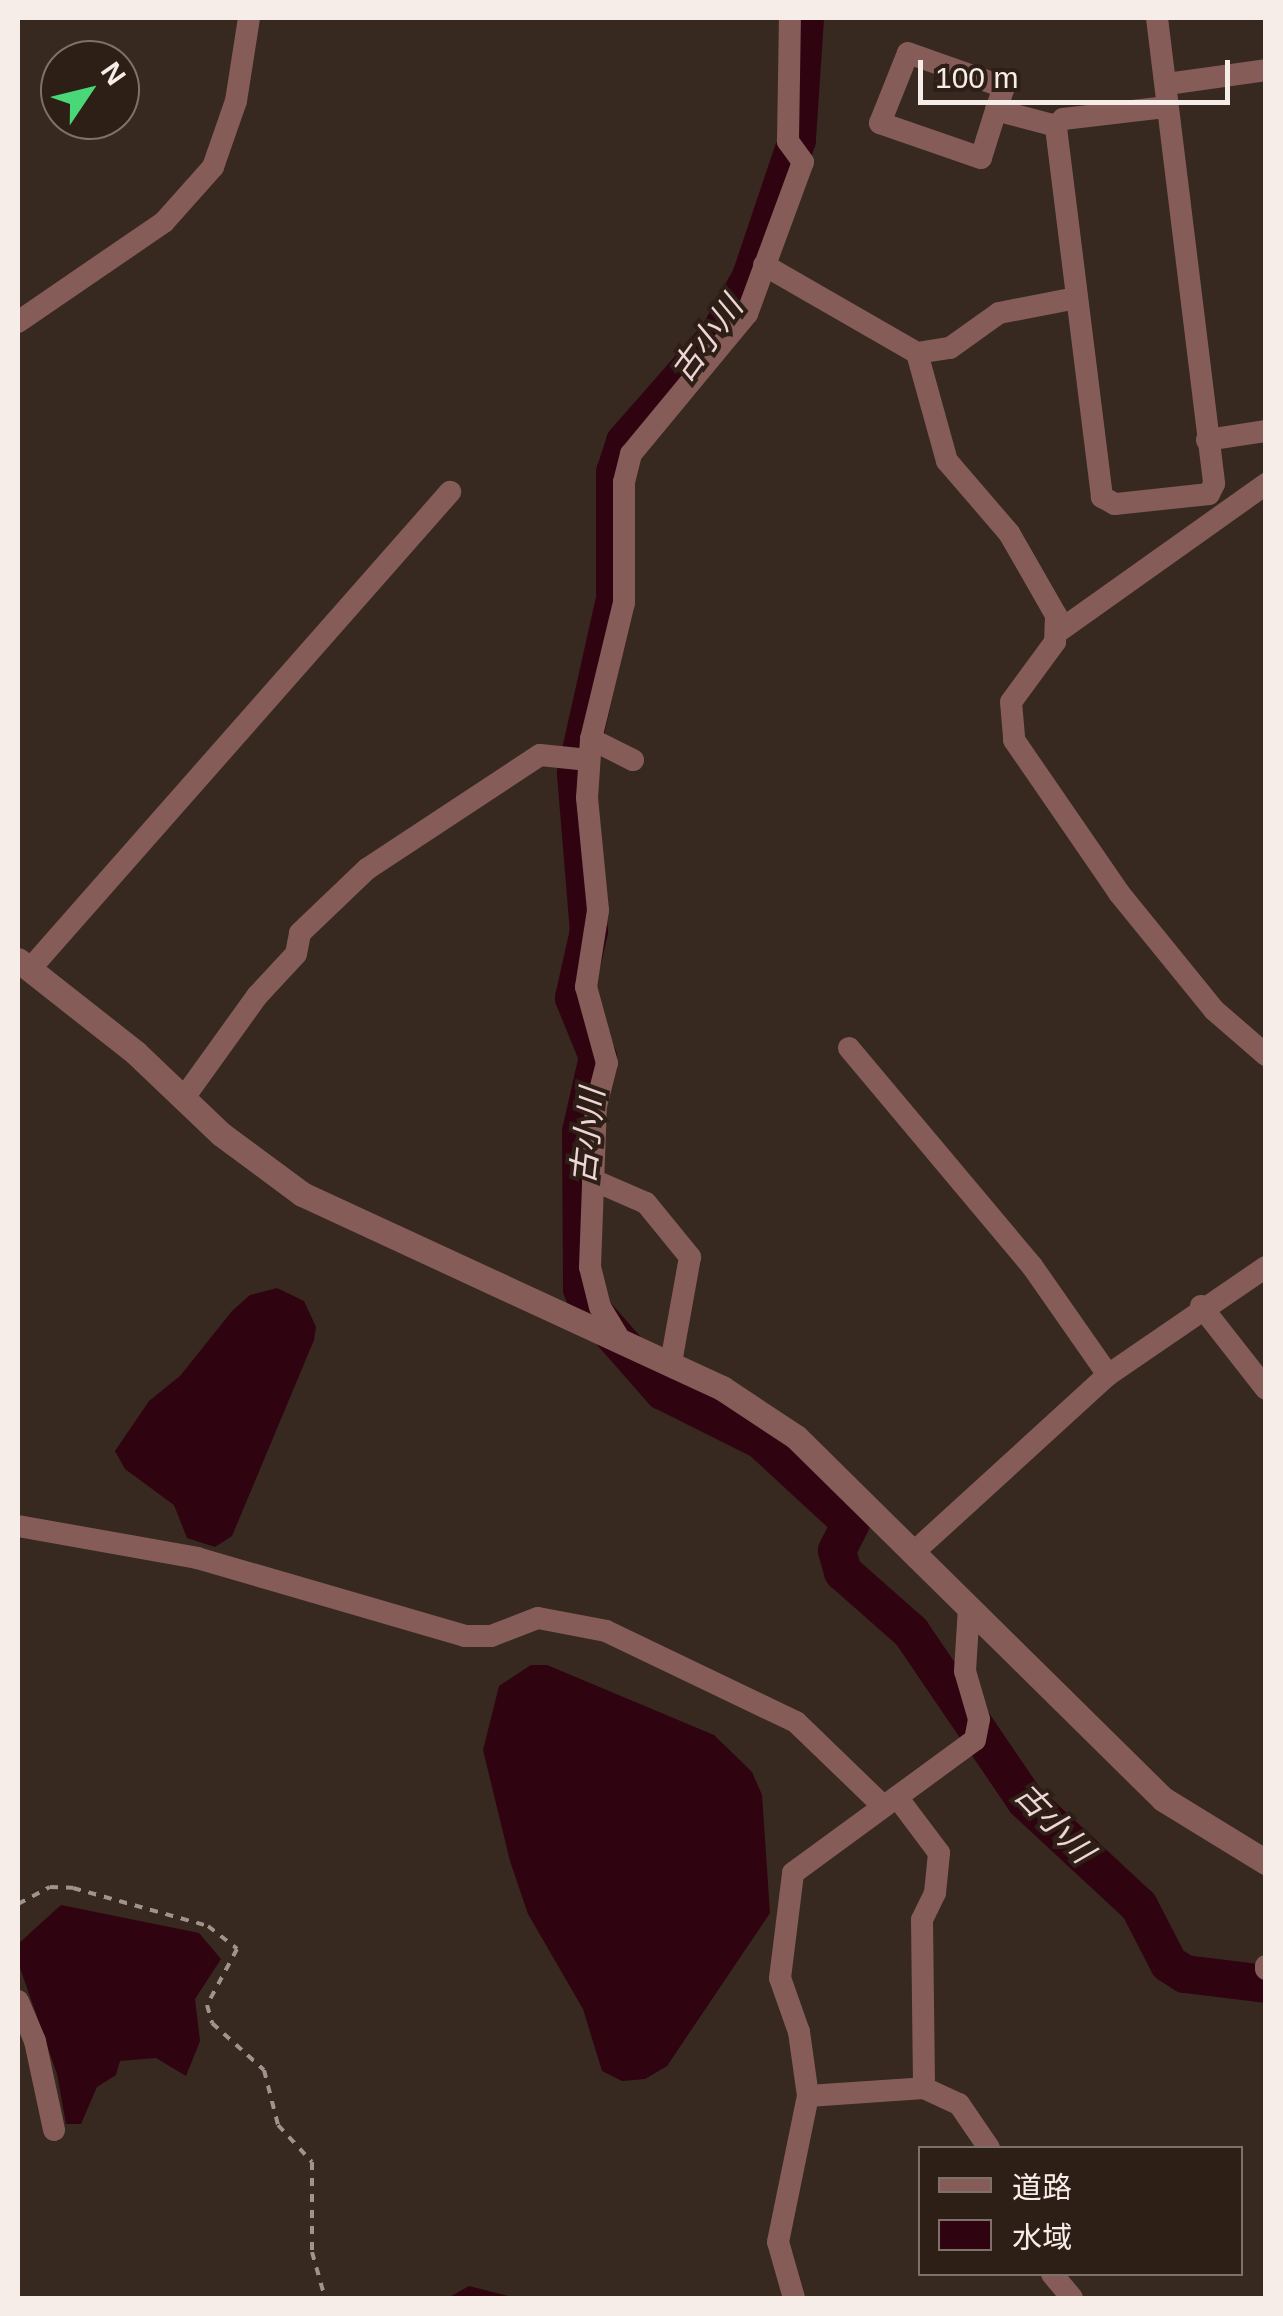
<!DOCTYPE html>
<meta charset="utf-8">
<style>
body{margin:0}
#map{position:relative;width:1283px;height:2316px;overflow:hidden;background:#372820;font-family:Arial,"Noto Sans JP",sans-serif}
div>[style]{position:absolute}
.water>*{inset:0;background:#300311}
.river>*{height:38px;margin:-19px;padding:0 19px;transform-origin:19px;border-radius:19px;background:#300311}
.path>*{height:4px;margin-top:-2px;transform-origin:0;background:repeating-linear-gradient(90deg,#a0938d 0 8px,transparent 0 16px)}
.minor>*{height:22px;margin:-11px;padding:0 11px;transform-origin:11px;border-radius:11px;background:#855c57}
.tertiary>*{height:25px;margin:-12.5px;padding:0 12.5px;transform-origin:12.5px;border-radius:12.5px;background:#855c57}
span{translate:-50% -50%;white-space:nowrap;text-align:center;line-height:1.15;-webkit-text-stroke:8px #2d1e16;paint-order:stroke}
.water-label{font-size:32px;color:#efd4d8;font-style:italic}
.frame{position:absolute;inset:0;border:20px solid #f7ede8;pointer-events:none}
.legend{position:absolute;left:918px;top:2146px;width:325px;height:130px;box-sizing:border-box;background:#2d1e16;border:2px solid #7e716a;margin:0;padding:12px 18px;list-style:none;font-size:30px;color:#f7ede8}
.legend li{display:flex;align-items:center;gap:20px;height:50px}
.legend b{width:50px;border:2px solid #7e716a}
.north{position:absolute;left:40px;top:40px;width:100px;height:100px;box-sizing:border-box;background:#2d1e16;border:2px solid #7e716a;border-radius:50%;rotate:55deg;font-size:28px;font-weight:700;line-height:40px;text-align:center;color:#f7ede8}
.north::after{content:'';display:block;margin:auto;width:35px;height:45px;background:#4ad778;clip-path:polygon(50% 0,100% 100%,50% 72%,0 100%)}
.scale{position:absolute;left:918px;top:60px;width:312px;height:45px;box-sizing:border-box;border:5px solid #f7ede8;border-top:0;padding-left:12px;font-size:30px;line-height:35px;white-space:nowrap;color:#f7ede8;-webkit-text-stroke:8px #2d1e16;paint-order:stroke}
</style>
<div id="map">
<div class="water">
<i style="clip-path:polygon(277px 1288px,304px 1301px,316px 1327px,314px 1340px,232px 1536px,215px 1547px,187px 1538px,174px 1505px,125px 1469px,115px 1451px,149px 1401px,180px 1376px,232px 1311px,250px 1295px)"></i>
<i style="clip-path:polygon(531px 1665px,547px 1665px,714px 1735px,752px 1772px,762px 1795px,770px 1913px,667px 2066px,645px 2079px,622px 2081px,602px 2071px,583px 2009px,528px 1914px,510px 1861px,483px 1750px,499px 1686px)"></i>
<i style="clip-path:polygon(61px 1905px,199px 1933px,221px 1959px,195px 1999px,200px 2041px,186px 2076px,156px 2058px,120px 2061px,116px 2075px,97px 2087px,81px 2124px,66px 2124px,57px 2074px,18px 1962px,18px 1944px)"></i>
<i style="clip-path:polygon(469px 2286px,508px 2296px,510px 2298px,448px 2298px)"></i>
</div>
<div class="river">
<i style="left:805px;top:18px;width:122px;rotate:93.8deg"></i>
<i style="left:797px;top:140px;width:145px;rotate:108.6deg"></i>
<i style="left:751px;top:277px;width:68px;rotate:119.2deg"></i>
<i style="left:718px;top:336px;width:141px;rotate:131.3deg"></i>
<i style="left:625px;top:442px;width:32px;rotate:108deg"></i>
<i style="left:615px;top:472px;width:127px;rotate:90deg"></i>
<i style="left:615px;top:599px;width:179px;rotate:102.6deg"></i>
<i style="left:576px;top:774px;width:158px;rotate:85.3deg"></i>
<i style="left:589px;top:931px;width:69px;rotate:102.6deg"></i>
<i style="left:574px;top:998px;width:64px;rotate:67.9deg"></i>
<i style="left:598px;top:1057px;width:77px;rotate:102.8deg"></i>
<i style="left:581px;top:1132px;width:157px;rotate:89.6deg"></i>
<i style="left:582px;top:1289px;width:21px;rotate:67deg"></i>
<i style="left:590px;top:1308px;width:111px;rotate:48.7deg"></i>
<i style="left:663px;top:1391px;width:110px;rotate:26.6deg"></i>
<i style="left:761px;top:1440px;width:122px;rotate:42.7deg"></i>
<i style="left:851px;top:1523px;width:31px;rotate:117deg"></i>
<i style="left:837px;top:1551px;width:22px;rotate:74deg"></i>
<i style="left:843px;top:1572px;width:91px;rotate:41.4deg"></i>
<i style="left:911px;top:1632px;width:204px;rotate:55.8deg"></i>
<i style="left:1026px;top:1801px;width:154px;rotate:42.9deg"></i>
<i style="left:1139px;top:1906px;width:65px;rotate:62.7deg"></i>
<i style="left:1169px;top:1964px;width:19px;rotate:32deg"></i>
<i style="left:1185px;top:1974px;width:82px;rotate:7deg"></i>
</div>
<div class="path">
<i style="left:18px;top:1904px;width:36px;rotate:-28deg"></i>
<i style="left:50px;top:1887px;width:23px;rotate:2deg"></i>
<i style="left:73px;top:1888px;width:140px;rotate:15.7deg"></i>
<i style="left:208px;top:1926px;width:37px;rotate:38deg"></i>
<i style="left:237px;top:1949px;width:64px;rotate:118.2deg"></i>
<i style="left:207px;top:2005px;width:19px;rotate:74deg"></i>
<i style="left:212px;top:2023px;width:70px;rotate:42.1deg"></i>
<i style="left:264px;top:2070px;width:57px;rotate:75.7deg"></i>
<i style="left:278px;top:2125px;width:50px;rotate:47.4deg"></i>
<i style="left:312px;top:2162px;width:90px;rotate:90deg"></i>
<i style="left:312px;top:2252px;width:48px;rotate:74.2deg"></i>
</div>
<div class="minor">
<i style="left:1157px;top:18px;width:469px;rotate:83deg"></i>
<i style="left:1214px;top:484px;width:11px;rotate:117deg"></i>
<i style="left:1209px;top:494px;width:95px;rotate:173.9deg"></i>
<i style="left:1115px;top:504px;width:15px;rotate:-152deg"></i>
<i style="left:1102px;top:497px;width:374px;rotate:-97.1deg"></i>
<i style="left:1056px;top:126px;width:10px;rotate:-45deg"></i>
<i style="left:1063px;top:119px;width:105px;rotate:-6.6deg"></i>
<i style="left:1167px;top:84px;width:100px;rotate:-8deg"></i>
<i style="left:996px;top:110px;width:50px;rotate:107.4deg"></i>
<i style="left:981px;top:158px;width:107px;rotate:-160.9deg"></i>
<i style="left:880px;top:123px;width:75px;rotate:-68.2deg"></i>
<i style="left:908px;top:53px;width:102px;rotate:19.5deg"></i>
<i style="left:1004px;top:87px;width:24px;rotate:109deg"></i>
<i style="left:996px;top:110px;width:62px;rotate:14.9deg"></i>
<i style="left:764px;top:265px;width:177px;rotate:29.9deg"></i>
<i style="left:917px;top:353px;width:33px;rotate:-9deg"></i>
<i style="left:950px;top:348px;width:60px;rotate:-35.5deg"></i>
<i style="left:999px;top:313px;width:78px;rotate:-11deg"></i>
<i style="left:18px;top:322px;width:177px;rotate:-34.4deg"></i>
<i style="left:164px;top:222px;width:74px;rotate:-48.3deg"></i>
<i style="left:213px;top:167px;width:70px;rotate:-70.8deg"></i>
<i style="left:236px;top:101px;width:84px;rotate:-81.1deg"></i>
<i style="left:917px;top:353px;width:112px;rotate:74.5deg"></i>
<i style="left:947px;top:461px;width:95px;rotate:49.3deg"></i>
<i style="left:1009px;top:533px;width:95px;rotate:60.2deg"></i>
<i style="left:1056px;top:615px;width:27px;rotate:92deg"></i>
<i style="left:1055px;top:642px;width:74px;rotate:126.3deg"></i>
<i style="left:1011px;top:702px;width:38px;rotate:85deg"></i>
<i style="left:1014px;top:740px;width:186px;rotate:55.5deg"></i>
<i style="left:1119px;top:893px;width:151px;rotate:50.9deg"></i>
<i style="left:1214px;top:1010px;width:69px;rotate:40.9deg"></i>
<i style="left:1207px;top:440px;width:60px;rotate:-8.7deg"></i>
<i style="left:1059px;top:631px;width:254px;rotate:-35.4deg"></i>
<i style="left:591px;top:739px;width:47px;rotate:26.6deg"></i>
<i style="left:30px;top:969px;width:636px;rotate:-48.64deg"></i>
<i style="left:849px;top:1048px;width:285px;rotate:50deg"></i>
<i style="left:1032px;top:1266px;width:133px;rotate:55.1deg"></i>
<i style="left:183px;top:1099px;width:127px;rotate:-54.3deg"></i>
<i style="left:257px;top:996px;width:57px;rotate:-47.1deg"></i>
<i style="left:296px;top:954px;width:21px;rotate:-79deg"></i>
<i style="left:300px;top:933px;width:93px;rotate:-43.7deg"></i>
<i style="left:367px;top:869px;width:207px;rotate:-33.4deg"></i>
<i style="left:540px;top:755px;width:49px;rotate:5.8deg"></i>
<i style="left:593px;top:1180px;width:58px;rotate:23.5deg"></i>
<i style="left:646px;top:1203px;width:70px;rotate:50.8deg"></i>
<i style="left:690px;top:1257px;width:108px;rotate:100.2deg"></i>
<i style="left:1201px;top:1306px;width:105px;rotate:51.9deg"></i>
<i style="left:620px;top:1340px;width:39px;rotate:-121deg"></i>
<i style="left:600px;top:1307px;width:41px;rotate:-104deg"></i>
<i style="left:590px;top:1267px;width:161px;rotate:-87.9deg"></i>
<i style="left:596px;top:1106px;width:44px;rotate:-75.7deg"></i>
<i style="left:607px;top:1063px;width:79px;rotate:-105.4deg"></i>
<i style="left:586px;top:987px;width:78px;rotate:-81.1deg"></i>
<i style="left:598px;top:910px;width:113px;rotate:-95.6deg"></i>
<i style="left:587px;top:798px;width:59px;rotate:-86.1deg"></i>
<i style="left:591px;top:739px;width:140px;rotate:-76.4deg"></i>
<i style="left:624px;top:603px;width:121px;rotate:-90deg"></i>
<i style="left:624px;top:482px;width:29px;rotate:-76deg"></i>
<i style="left:631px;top:454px;width:182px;rotate:-50.4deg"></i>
<i style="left:747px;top:314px;width:162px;rotate:-69.8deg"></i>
<i style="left:803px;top:162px;width:26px;rotate:-126deg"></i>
<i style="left:788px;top:141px;width:123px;rotate:-89.1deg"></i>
<i style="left:18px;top:1526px;width:182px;rotate:10.1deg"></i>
<i style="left:197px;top:1558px;width:279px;rotate:16.2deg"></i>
<i style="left:465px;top:1636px;width:26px"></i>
<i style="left:491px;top:1636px;width:50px;rotate:-21deg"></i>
<i style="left:538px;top:1618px;width:69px;rotate:10.8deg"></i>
<i style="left:606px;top:1631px;width:211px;rotate:25.6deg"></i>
<i style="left:796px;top:1722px;width:121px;rotate:44deg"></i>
<i style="left:914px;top:1552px;width:263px;rotate:-42.4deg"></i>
<i style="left:1108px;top:1375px;width:191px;rotate:-34.4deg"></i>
<i style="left:897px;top:1797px;width:70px;rotate:53.1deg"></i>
<i style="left:939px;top:1853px;width:40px;rotate:95.7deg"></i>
<i style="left:935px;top:1893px;width:30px;rotate:116deg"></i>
<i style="left:922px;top:1920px;width:168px;rotate:89.3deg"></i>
<i style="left:1266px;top:1966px;width:3px;rotate:90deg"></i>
<i style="left:18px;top:2001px;width:43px;rotate:67deg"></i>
<i style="left:35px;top:2041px;width:91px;rotate:77.9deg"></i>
<i style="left:808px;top:2096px;width:116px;rotate:-3.9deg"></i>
<i style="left:924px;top:2088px;width:38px;rotate:25deg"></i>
<i style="left:959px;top:2104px;width:53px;rotate:55.7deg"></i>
<i style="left:1052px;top:2274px;width:31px;rotate:50deg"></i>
<i style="left:794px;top:2298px;width:58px;rotate:-105.9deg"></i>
<i style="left:778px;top:2242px;width:149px;rotate:-78.4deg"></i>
<i style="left:808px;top:2096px;width:65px;rotate:-98deg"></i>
<i style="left:799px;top:2032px;width:57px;rotate:-109.4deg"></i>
<i style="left:780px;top:1978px;width:106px;rotate:-82.9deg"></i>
<i style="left:793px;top:1873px;width:225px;rotate:-36.2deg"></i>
<i style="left:975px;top:1740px;width:21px;rotate:-79deg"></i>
<i style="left:979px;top:1719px;width:50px;rotate:-106.3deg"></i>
<i style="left:965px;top:1671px;width:63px;rotate:-86.4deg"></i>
</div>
<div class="tertiary">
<i style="left:18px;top:960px;width:150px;rotate:38.2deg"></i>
<i style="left:136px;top:1053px;width:117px;rotate:43.6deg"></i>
<i style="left:221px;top:1134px;width:101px;rotate:36.5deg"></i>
<i style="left:302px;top:1194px;width:463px;rotate:24.8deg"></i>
<i style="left:722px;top:1388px;width:89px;rotate:33.5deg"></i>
<i style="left:796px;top:1437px;width:515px;rotate:44.61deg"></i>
<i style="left:1163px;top:1799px;width:121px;rotate:31.5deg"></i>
</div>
<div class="water-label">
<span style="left:707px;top:339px;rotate:-54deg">古小川</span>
<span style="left:588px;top:1136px;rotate:-84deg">古小川</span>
<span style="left:1054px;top:1823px;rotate:46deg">古小川</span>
</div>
<div class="frame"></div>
<ul class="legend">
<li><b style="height:12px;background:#855c57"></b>道路</li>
<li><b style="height:28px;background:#300311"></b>水域</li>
</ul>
<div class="north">N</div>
<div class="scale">100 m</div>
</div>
